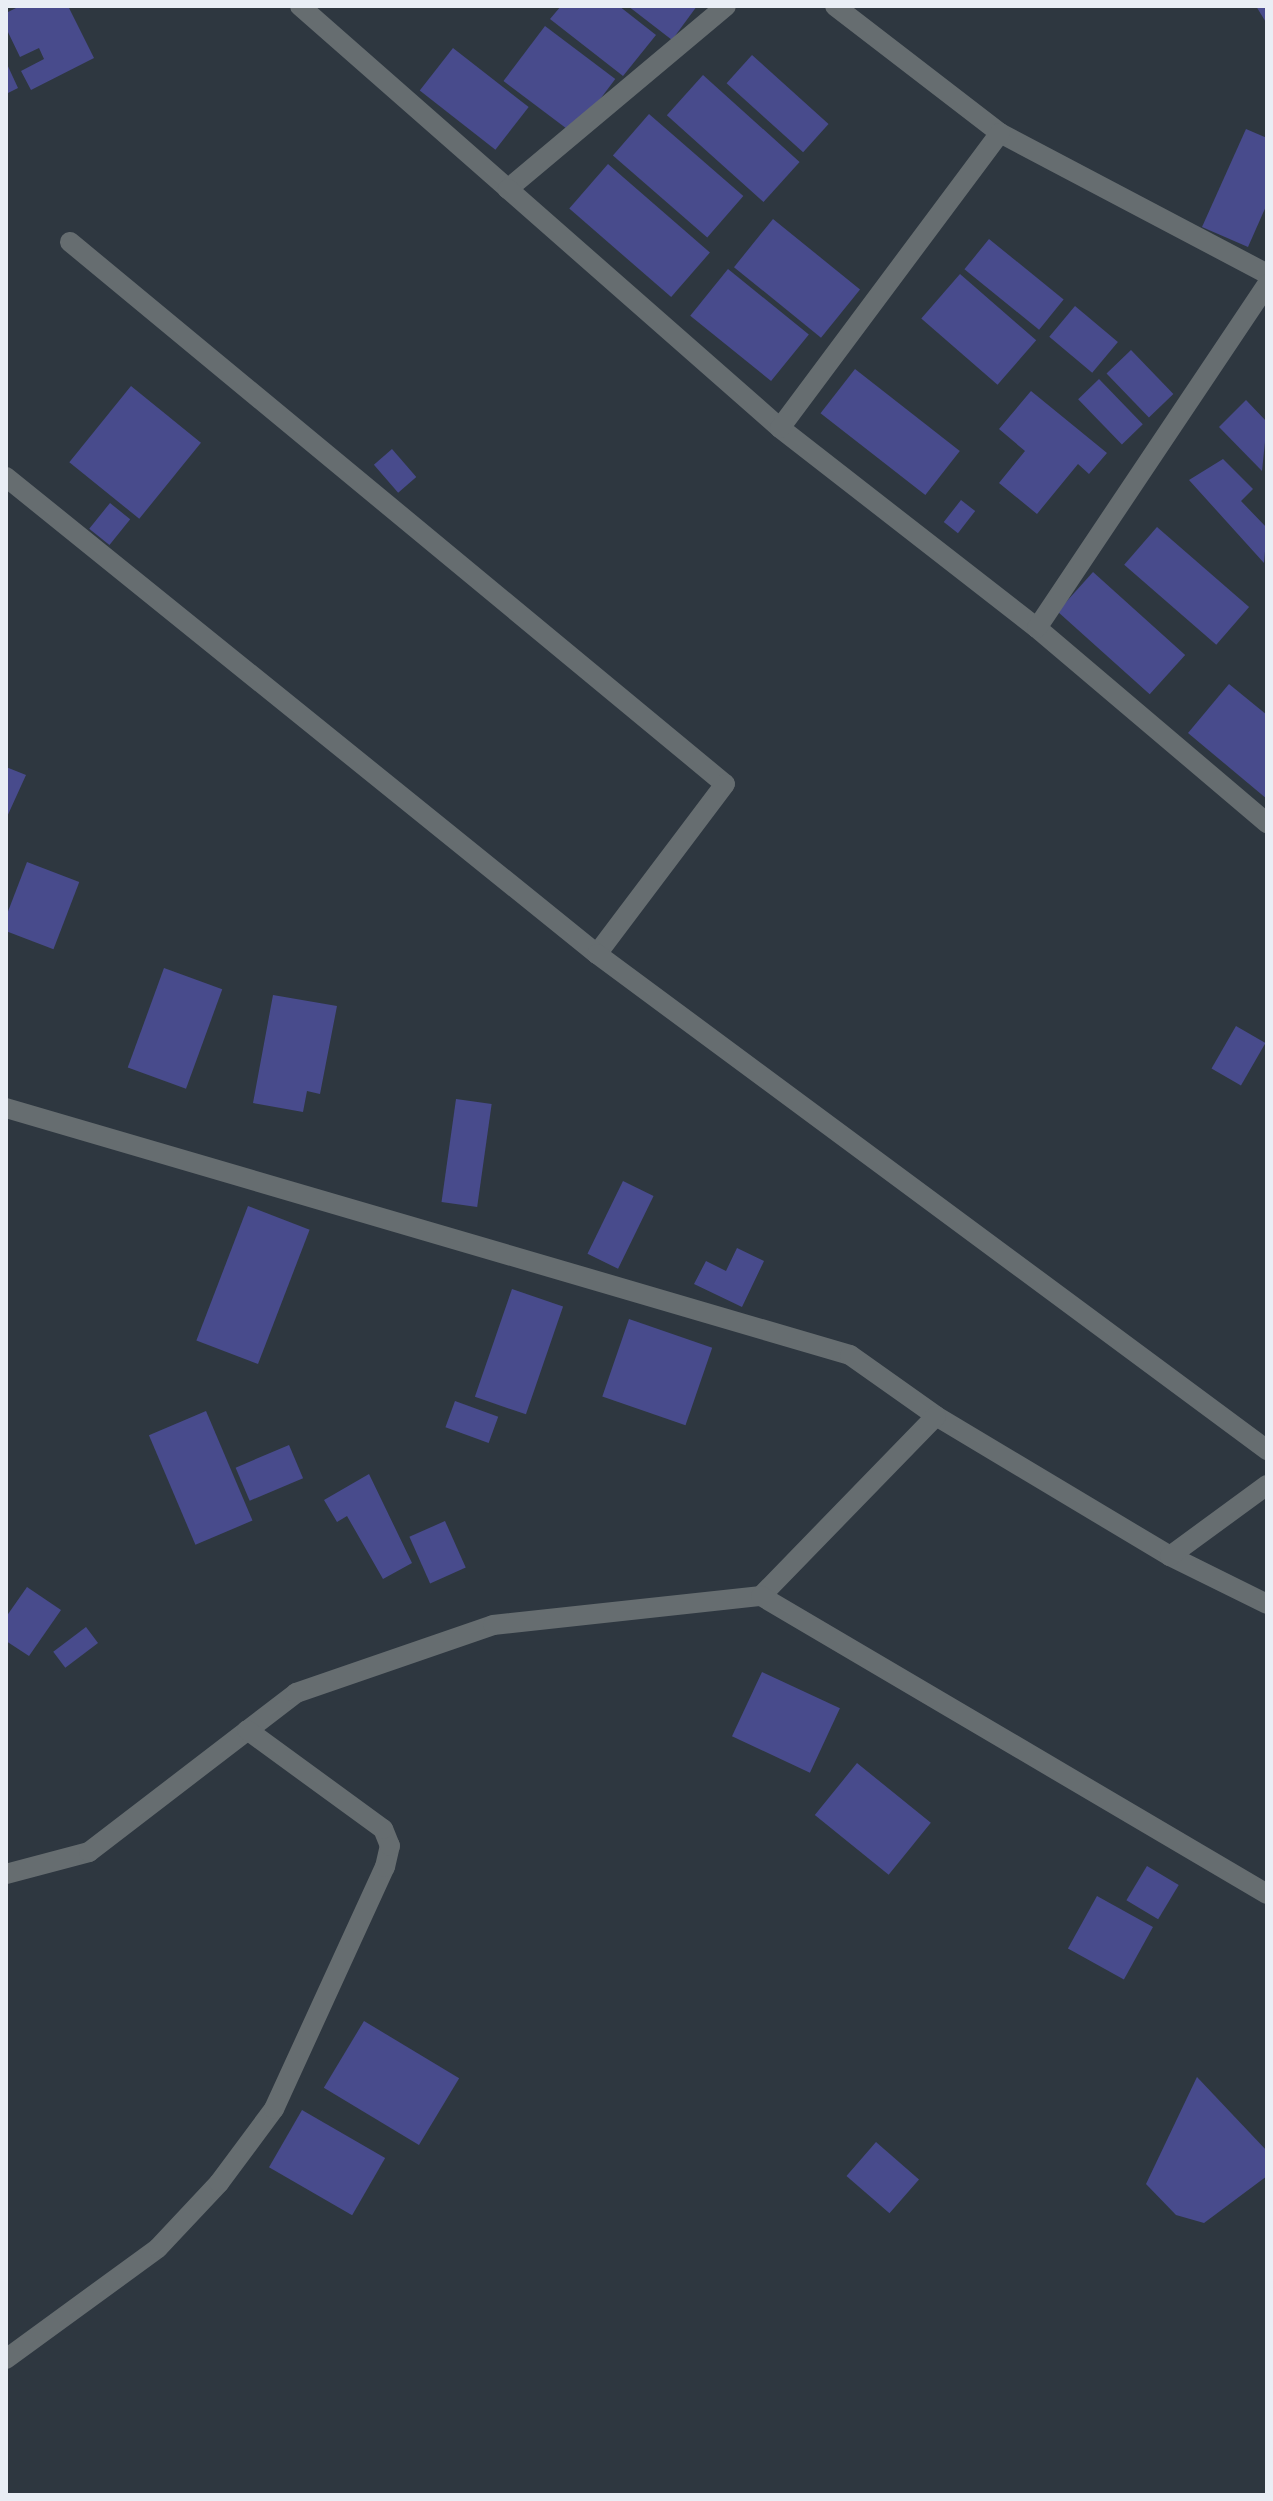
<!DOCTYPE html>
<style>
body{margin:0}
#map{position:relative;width:1273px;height:2501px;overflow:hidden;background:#2e3740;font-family:Commissioner,sans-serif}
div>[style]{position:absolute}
.building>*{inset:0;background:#484b8c;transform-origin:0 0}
.minor>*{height:20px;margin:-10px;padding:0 10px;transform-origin:10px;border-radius:10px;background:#666d70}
span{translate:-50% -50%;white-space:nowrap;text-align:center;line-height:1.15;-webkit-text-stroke:6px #2e3740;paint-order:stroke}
.frame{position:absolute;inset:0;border:8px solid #e9eef5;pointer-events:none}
</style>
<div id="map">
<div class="building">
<i style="clip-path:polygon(20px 6px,68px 6px,94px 58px,31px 90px,21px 71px,44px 59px,39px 48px,20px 57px,6px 28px,6px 13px)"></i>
<i style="clip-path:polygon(561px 6px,619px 6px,656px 35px,623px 76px,550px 19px)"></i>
<i style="clip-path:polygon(628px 6px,697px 6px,672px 40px)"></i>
<i style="clip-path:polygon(1256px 6px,1267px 6px,1267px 24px)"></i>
<i style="left:545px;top:26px;width:88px;height:69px;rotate:37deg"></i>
<i style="left:453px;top:48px;width:96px;height:54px;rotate:38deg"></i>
<i style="left:752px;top:55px;width:103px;height:38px;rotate:42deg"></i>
<i style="clip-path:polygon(6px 62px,18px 88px,6px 94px)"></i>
<i style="left:703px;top:75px;width:130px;height:54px;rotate:42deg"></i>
<i style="left:649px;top:114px;width:125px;height:55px;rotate:41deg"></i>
<i style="clip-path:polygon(1246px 129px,1267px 138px,1267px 204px,1248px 247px,1202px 227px)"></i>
<i style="left:608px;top:164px;width:135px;height:59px;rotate:41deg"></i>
<i style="left:773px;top:219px;width:112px;height:62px;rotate:39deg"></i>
<i style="left:989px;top:239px;width:96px;height:39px;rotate:39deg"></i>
<i style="left:728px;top:269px;width:104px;height:60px;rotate:39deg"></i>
<i style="left:960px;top:274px;width:101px;height:59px;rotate:41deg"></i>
<i style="left:1075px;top:306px;width:56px;height:40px;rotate:40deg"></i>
<i style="left:1131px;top:350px;width:61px;height:34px;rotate:46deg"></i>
<i style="left:855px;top:369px;width:133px;height:56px;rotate:38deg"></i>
<i style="left:1099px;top:379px;width:63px;height:29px;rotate:46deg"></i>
<i style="left:131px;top:386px;width:90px;height:98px;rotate:39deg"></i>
<i style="clip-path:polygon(1031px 391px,1107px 453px,1089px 474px,1078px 464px,1037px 514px,999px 483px,1025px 451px,999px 429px)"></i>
<i style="clip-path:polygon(1246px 400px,1267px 422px,1262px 471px,1219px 427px)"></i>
<i style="left:392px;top:449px;width:37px;height:24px;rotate:49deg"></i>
<i style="clip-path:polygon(1223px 459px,1253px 489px,1241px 501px,1267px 528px,1264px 563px,1189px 480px)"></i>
<i style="left:961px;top:500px;width:18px;height:28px;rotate:38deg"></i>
<i style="left:110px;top:503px;width:26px;height:33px;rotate:39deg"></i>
<i style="left:1157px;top:527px;width:122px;height:50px;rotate:41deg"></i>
<i style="left:1093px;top:572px;width:124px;height:53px;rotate:42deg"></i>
<i style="clip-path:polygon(1229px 684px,1267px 715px,1267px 799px,1188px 733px)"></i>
<i style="clip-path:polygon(6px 767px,26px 775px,6px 819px)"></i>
<i style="left:27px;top:862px;width:56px;height:72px;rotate:21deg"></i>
<i style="left:164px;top:968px;width:62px;height:106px;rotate:20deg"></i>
<i style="clip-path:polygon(273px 995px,337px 1006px,320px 1094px,307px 1091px,303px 1112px,253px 1103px)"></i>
<i style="left:1236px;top:1026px;width:34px;height:49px;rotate:30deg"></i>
<i style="left:456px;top:1099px;width:36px;height:104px;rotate:8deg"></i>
<i style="left:623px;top:1181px;width:34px;height:81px;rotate:26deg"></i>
<i style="left:248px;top:1206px;width:66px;height:144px;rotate:21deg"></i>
<i style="clip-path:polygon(737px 1248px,764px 1261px,742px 1307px,694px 1284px,706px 1261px,726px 1271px)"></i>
<i style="left:512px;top:1289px;width:54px;height:114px;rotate:19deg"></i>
<i style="left:629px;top:1319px;width:88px;height:82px;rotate:19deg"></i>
<i style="left:455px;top:1401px;width:46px;height:28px;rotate:20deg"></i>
<i style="left:206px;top:1411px;width:119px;height:62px;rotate:67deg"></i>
<i style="left:289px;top:1445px;width:36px;height:58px;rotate:67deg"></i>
<i style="clip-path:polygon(369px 1474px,412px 1563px,383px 1579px,347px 1516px,337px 1522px,324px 1500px)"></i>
<i style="left:445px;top:1521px;width:51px;height:39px;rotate:66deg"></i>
<i style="clip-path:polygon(27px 1587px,61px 1610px,29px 1656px,6px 1641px,6px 1617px)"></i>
<i style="left:86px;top:1627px;width:20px;height:41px;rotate:53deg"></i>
<i style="left:762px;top:1672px;width:86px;height:71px;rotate:25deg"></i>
<i style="left:857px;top:1763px;width:95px;height:67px;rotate:39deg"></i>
<i style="left:1147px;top:1866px;width:37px;height:40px;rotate:31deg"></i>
<i style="left:1097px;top:1896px;width:64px;height:60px;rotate:29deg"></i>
<i style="left:364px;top:2021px;width:111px;height:78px;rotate:31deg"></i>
<i style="clip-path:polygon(1197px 2077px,1267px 2151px,1267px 2176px,1204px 2223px,1176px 2215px,1146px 2184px)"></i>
<i style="left:302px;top:2110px;width:96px;height:66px;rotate:30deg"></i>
<i style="left:876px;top:2142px;width:57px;height:45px;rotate:41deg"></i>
</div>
<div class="minor">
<i style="left:300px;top:6px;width:277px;rotate:41.3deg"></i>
<i style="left:726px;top:6px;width:285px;rotate:140deg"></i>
<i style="left:508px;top:189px;width:362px;rotate:41.3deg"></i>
<i style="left:780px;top:428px;width:326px;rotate:37.9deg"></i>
<i style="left:1037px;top:628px;width:302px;rotate:40.3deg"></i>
<i style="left:835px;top:6px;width:208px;rotate:37.6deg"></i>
<i style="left:1000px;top:133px;width:302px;rotate:27.8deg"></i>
<i style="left:70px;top:242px;width:850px;rotate:39.61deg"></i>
<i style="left:725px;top:784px;width:213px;rotate:127deg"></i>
<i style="left:780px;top:428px;width:368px;rotate:-53.3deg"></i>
<i style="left:6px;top:477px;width:759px;rotate:38.91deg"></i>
<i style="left:597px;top:954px;width:834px;rotate:36.51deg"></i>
<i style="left:1037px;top:628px;width:414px;rotate:-56.2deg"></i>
<i style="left:6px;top:1108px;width:879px;rotate:16.31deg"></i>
<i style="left:850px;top:1355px;width:105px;rotate:35.3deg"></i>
<i style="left:936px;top:1416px;width:273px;rotate:30.9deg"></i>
<i style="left:1170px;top:1556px;width:108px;rotate:26.3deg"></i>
<i style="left:1170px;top:1556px;width:120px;rotate:-36.2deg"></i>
<i style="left:761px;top:1596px;width:251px;rotate:-45.8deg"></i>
<i style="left:6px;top:1874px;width:86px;rotate:-14.8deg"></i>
<i style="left:89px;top:1852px;width:261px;rotate:-37.5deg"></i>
<i style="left:296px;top:1693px;width:208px;rotate:-19deg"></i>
<i style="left:493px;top:1625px;width:270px;rotate:-6.2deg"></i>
<i style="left:761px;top:1596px;width:587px;rotate:30.5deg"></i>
<i style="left:6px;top:2359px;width:188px;rotate:-36.1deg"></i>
<i style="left:158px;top:2248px;width:89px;rotate:-46.8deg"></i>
<i style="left:219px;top:2183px;width:92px;rotate:-53.4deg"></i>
<i style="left:274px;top:2109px;width:266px;rotate:-65.4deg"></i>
<i style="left:385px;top:1867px;width:22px;rotate:-77deg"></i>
<i style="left:390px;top:1846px;width:18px;rotate:-112deg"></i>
<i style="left:383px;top:1829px;width:168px;rotate:-143.9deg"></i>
</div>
<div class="frame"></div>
</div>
